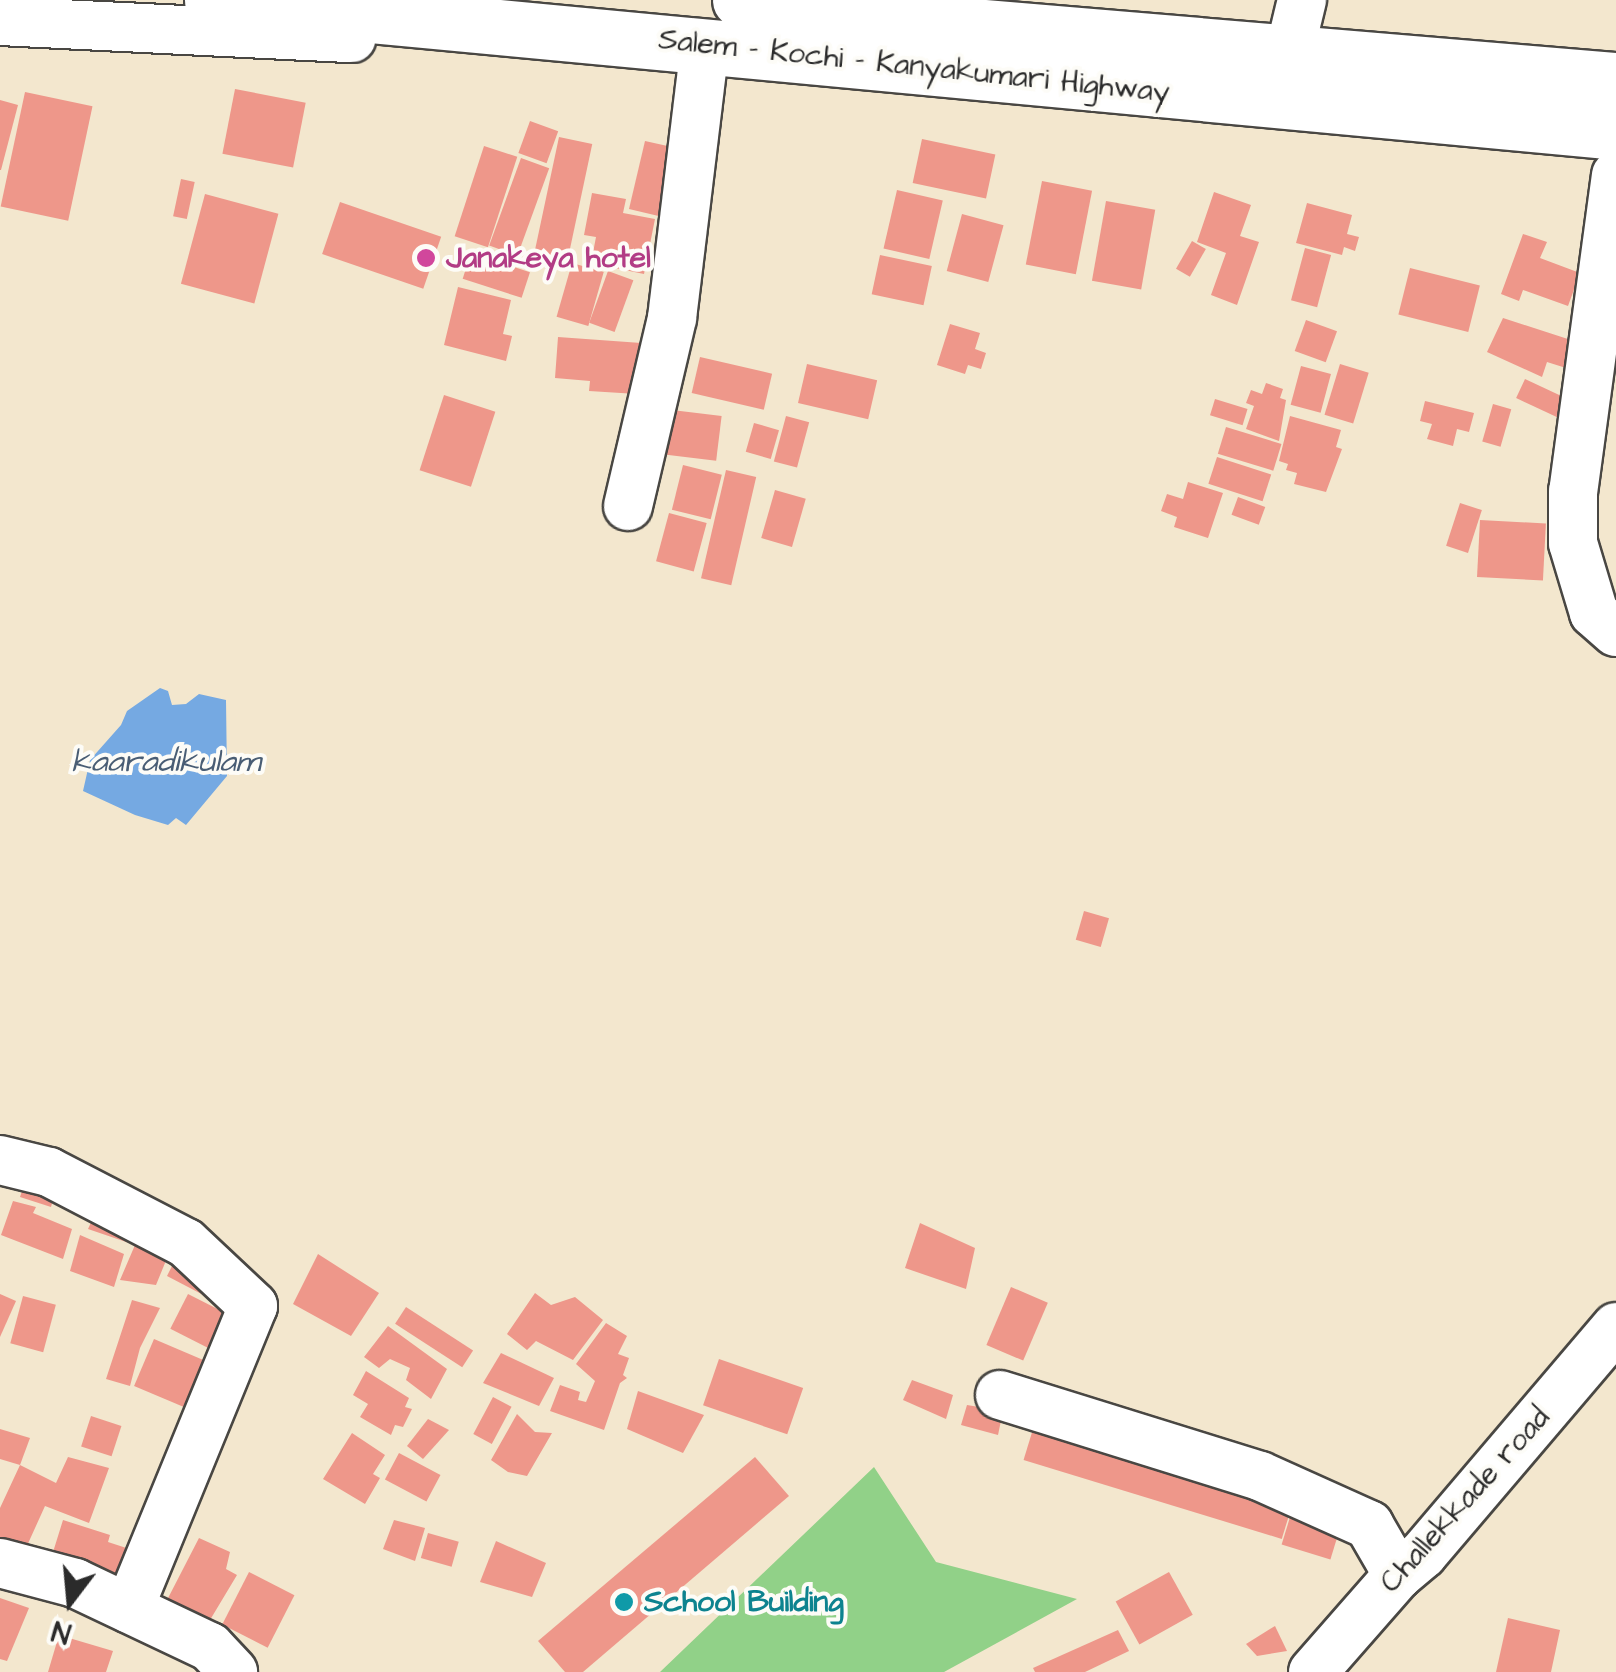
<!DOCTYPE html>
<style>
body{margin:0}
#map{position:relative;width:1616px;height:1672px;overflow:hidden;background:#f3e7ce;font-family:"Architects Daughter",sans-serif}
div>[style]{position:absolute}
.green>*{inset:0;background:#91d188}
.water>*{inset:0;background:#75a9e2}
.building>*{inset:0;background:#ee978a;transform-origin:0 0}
.roads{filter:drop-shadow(2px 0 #494743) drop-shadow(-2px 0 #494743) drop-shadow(0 2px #494743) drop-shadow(0 -2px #494743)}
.minor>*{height:48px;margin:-24px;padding:0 24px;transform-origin:24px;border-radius:24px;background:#fff}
.highway>*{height:55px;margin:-27.5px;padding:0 27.5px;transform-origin:27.5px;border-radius:27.5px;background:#fff}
.dots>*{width:28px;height:28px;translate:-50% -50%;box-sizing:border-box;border:5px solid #fdfcf7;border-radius:50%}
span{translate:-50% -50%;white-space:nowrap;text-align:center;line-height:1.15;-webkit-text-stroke:8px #fdfcf7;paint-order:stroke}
.street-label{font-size:30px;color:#2b2b2b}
.hotel-label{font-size:30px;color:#b23c85;font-weight:700}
.left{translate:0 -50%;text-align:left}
.culture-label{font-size:30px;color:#0d838f;font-weight:700}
.water-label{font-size:32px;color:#495d74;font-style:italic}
.north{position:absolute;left:20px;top:1552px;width:100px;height:100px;-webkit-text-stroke:8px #fdfcf7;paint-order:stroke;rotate:196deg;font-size:28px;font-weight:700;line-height:40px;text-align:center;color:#2b2b2b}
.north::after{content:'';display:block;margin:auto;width:35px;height:45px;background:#2b2b2b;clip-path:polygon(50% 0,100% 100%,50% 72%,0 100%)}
</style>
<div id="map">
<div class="green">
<i style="clip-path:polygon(874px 1467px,936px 1562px,1077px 1599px,944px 1672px,660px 1672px)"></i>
</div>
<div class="water">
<i style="clip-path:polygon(160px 688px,168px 691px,172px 705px,186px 704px,199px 694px,226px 700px,227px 776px,186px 825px,176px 818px,168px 825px,135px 815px,83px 791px,90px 760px,121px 725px,127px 711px)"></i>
</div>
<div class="building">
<i style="left:235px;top:89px;width:72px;height:66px;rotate:11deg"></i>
<i style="left:25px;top:92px;width:69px;height:117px;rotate:12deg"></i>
<i style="clip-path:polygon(0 100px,18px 105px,1px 170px,0 170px)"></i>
<i style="left:530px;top:121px;width:30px;height:34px;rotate:20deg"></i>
<i style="left:559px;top:137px;width:34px;height:118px;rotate:12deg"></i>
<i style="left:922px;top:139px;width:75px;height:45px;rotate:12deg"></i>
<i style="clip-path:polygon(645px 141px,699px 153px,667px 218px,629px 209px)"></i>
<i style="left:484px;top:146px;width:35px;height:95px;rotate:18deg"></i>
<i style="left:521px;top:158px;width:30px;height:93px;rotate:20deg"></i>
<i style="left:181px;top:179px;width:14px;height:38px;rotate:12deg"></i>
<i style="left:1042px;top:181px;width:51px;height:85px;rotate:11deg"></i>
<i style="left:897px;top:190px;width:47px;height:60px;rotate:13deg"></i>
<i style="clip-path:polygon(1214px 192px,1251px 205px,1240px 236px,1259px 242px,1237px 305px,1211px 295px,1226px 253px,1197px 242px)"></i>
<i style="clip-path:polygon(592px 193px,626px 199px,623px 213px,655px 219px,644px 274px,591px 263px,596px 237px,584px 235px)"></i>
<i style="left:205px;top:194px;width:76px;height:93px;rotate:15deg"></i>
<i style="left:1106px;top:201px;width:50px;height:81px;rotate:10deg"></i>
<i style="left:340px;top:202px;width:107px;height:55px;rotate:19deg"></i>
<i style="clip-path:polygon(1307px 203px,1352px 215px,1347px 234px,1359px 237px,1355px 251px,1344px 247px,1342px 255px,1296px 243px)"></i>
<i style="left:962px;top:214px;width:43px;height:59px;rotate:15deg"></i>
<i style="clip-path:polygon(1523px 234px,1547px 242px,1540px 258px,1580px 273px,1568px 306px,1523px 290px,1519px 301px,1501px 294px)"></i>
<i style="left:1192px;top:241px;width:16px;height:32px;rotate:30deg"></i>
<i style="left:1305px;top:248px;width:27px;height:54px;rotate:15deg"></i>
<i style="left:471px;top:253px;width:62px;height:27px;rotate:18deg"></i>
<i style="left:880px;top:255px;width:53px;height:40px;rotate:12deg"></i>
<i style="left:572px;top:263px;width:33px;height:56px;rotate:16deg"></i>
<i style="left:1410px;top:268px;width:72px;height:48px;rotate:14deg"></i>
<i style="left:608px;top:271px;width:27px;height:55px;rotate:20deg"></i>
<i style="clip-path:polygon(458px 287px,511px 300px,503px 334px,512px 336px,506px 361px,444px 345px)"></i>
<i style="clip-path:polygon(1503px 318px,1574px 341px,1566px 368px,1547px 362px,1542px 377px,1487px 352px)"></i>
<i style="left:1306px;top:320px;width:33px;height:33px;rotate:20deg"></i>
<i style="clip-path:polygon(950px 324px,980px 333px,975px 349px,986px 353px,981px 369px,968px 365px,965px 374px,937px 365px)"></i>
<i style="clip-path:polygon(558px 337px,655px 344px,637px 394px,589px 391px,590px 381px,555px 378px)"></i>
<i style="left:700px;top:357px;width:74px;height:37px;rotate:13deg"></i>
<i style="left:807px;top:364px;width:72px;height:40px;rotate:13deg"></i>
<i style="left:1340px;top:364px;width:30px;height:53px;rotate:17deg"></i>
<i style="left:1301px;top:366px;width:31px;height:40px;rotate:15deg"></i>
<i style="left:1525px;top:379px;width:56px;height:21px;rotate:25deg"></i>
<i style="clip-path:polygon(1266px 383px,1283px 389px,1280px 398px,1286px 400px,1279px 441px,1246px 429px,1254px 406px,1246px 403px,1251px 390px,1262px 394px)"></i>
<i style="left:444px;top:395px;width:54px;height:79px;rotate:18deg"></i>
<i style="left:1215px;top:399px;width:34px;height:17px;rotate:17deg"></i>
<i style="clip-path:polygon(1425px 401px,1474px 413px,1469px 432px,1457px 429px,1453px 446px,1427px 439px,1432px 424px,1420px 421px)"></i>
<i style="left:1493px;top:404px;width:19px;height:39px;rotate:16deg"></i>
<i style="left:672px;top:410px;width:50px;height:45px;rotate:7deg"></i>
<i style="left:786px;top:416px;width:24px;height:47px;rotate:15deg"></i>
<i style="clip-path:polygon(1290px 416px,1341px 430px,1336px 447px,1342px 449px,1326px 492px,1294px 484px,1297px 473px,1286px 470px,1288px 464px,1279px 461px)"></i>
<i style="left:754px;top:423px;width:26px;height:30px;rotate:16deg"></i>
<i style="left:1226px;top:427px;width:58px;height:28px;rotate:17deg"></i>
<i style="left:1217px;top:457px;width:57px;height:28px;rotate:18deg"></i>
<i style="left:683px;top:465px;width:40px;height:46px;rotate:14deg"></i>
<i style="left:726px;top:470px;width:31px;height:111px;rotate:13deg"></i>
<i style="clip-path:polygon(1188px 482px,1223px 493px,1208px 538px,1174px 527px,1177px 517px,1161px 511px,1167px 494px,1183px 499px)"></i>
<i style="left:775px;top:490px;width:32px;height:50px;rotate:16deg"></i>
<i style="left:1238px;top:497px;width:29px;height:19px;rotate:20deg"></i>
<i style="left:1460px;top:503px;width:23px;height:45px;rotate:18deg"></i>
<i style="left:669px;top:513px;width:39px;height:50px;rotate:15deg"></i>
<i style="left:1480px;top:520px;width:66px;height:57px;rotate:3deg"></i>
<i style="left:1084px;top:911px;width:26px;height:30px;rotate:16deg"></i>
<i style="clip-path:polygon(33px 1158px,58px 1181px,51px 1207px,20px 1197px)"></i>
<i style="clip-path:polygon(13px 1201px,36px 1207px,33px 1213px,72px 1229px,63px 1259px,1px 1235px)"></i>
<i style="clip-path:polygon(100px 1203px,174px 1241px,156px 1285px,120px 1280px,135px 1245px,88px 1229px)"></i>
<i style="clip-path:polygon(920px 1223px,975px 1248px,966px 1289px,905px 1268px)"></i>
<i style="clip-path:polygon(80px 1235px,124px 1254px,114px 1287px,70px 1271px)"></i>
<i style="clip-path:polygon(180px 1250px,234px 1311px,167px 1276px)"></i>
<i style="clip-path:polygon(318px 1254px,379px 1293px,351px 1336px,293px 1304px)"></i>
<i style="left:1011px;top:1287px;width:40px;height:63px;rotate:23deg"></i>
<i style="clip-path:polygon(535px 1293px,551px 1305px,575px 1297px,603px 1320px,573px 1360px,536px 1341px,527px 1350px,507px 1334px)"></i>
<i style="clip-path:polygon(0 1294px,16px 1301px,0 1337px)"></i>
<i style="left:188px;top:1294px;width:63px;height:39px;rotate:27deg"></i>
<i style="left:23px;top:1296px;width:34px;height:49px;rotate:15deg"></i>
<i style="clip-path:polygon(132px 1300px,160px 1308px,140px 1348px,130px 1386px,106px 1379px)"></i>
<i style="left:406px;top:1307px;width:80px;height:20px;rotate:33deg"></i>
<i style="clip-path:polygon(606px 1323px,627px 1336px,618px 1354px,629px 1358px,623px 1375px,627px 1378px,620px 1383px,604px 1430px,550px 1411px,560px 1385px,580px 1392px,578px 1400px,586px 1402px,595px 1381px,576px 1364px)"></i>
<i style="clip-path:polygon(388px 1326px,447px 1369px,431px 1399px,406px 1380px,410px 1368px,390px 1359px,379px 1368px,364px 1357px)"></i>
<i style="left:154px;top:1339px;width:65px;height:51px;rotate:23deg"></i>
<i style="clip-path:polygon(501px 1353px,554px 1378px,539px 1406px,483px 1383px)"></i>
<i style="left:719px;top:1359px;width:89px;height:49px;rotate:19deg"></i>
<i style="clip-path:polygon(366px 1371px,409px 1398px,405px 1407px,412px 1409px,403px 1427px,395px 1425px,391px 1435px,360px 1417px,368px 1404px,353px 1395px)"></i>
<i style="clip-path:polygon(912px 1380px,953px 1395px,946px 1419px,903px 1400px)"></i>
<i style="clip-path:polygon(638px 1391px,704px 1415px,683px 1453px,627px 1429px)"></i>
<i style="left:493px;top:1397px;width:21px;height:42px;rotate:28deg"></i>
<i style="clip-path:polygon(967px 1405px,1003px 1411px,998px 1435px,961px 1425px)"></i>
<i style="clip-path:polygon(517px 1414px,535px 1432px,552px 1433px,527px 1476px,508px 1472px,491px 1460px)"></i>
<i style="left:91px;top:1416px;width:32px;height:32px;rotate:18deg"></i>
<i style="left:1037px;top:1416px;width:270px;height:46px;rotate:17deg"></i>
<i style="clip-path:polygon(428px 1419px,449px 1430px,423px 1459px,407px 1446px)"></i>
<i style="clip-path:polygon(0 1429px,30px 1438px,20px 1465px,0 1459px)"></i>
<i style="clip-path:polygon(352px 1433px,385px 1455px,373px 1474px,380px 1478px,365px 1504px,323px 1479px)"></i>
<i style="left:399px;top:1453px;width:47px;height:30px;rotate:28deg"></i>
<i style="clip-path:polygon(68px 1457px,109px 1468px,89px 1523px,45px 1506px,21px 1559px,0 1551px,0 1508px,20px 1465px,56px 1483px)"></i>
<i style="clip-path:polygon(755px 1457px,789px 1496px,583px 1672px,565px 1672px,538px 1641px)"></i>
<i style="left:1298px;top:1491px;width:51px;height:56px;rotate:17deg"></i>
<i style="clip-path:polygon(63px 1520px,110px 1535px,108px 1542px,160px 1559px,146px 1600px,49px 1565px)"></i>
<i style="clip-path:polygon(394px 1520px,425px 1528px,415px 1561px,383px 1549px)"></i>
<i style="left:428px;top:1533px;width:32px;height:26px;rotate:16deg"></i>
<i style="clip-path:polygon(199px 1538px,230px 1552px,226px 1569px,237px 1575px,207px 1625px,166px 1602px)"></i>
<i style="clip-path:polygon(496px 1541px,546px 1563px,532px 1597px,480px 1582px)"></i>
<i style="left:249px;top:1572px;width:51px;height:59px;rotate:27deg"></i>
<i style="left:1169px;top:1572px;width:49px;height:61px;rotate:61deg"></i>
<i style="clip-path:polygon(0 1598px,29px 1608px,7px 1661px,0 1659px)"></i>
<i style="clip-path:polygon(1508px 1618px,1560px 1630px,1551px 1672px,1496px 1672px)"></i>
<i style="clip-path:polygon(1275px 1626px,1287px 1651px,1257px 1656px,1246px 1644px)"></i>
<i style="clip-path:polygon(1118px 1630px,1129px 1651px,1085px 1672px,1035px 1672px,1033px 1668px)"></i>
<i style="clip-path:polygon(59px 1635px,113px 1651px,106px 1672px,48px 1672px)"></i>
</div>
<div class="roads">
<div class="minor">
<i style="left:0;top:21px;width:352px;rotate:2.8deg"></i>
<i style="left:1289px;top:54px;width:56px;rotate:-76.5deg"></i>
<i style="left:1616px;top:175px;width:319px;rotate:97.7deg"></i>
<i style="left:1573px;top:491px;width:52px;rotate:90deg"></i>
<i style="left:1573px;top:543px;width:73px;rotate:73.3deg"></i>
<i style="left:1594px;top:613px;width:29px;rotate:41deg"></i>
<i style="left:628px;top:506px;width:193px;rotate:-76.8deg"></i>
<i style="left:672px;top:318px;width:251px;rotate:-83.1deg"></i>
<i style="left:0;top:1160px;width:50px;rotate:13.8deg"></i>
<i style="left:49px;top:1172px;width:154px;rotate:27.4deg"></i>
<i style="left:186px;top:1243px;width:92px;rotate:43.2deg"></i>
<i style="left:253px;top:1306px;width:327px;rotate:112.3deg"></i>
<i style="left:1000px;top:1395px;width:272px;rotate:17.3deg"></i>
<i style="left:1260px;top:1476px;width:120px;rotate:24.2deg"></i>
<i style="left:1369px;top:1525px;width:58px;rotate:59.9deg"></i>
<i style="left:0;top:1563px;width:78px;rotate:14.9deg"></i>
<i style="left:75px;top:1583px;width:149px;rotate:25.4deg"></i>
<i style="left:210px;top:1647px;width:34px;rotate:47deg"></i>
<i style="left:1313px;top:1672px;width:129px;rotate:-48.8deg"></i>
<i style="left:1398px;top:1575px;width:33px;rotate:-40deg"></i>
<i style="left:1423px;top:1554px;width:298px;rotate:-49.6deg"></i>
</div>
<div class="highway">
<i style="left:212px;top:0;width:1410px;rotate:5.37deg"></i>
<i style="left:740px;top:0;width:149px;rotate:7.3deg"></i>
<i style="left:888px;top:19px;width:731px;rotate:4.79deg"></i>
</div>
</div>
<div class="dots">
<i style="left:426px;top:258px;background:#d1479c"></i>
<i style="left:624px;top:1602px;background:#0f9aa8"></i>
</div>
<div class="street-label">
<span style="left:914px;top:66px;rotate:6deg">Salem - Kochi - Kanyakumari Highway</span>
<span style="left:1465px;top:1500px;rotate:-48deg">Challekkade road</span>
</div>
<div class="hotel-label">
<span class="left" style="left:446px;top:258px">Janakeya hotel</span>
</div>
<div class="culture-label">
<span class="left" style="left:644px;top:1602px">School Building</span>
</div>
<div class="water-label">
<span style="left:166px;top:762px">kaaradikulam</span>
</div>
<div class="north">N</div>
</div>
